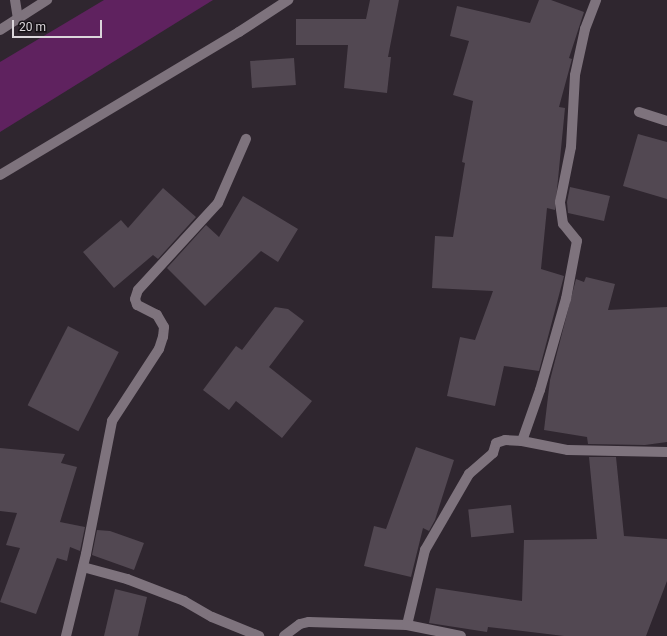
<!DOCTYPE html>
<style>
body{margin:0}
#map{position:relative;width:667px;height:636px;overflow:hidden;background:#2f262f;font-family:Roboto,sans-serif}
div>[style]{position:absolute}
.water>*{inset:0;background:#5f225f}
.building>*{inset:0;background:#524852;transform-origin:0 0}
.minor>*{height:10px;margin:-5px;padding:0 5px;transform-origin:5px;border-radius:5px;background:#7e737d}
span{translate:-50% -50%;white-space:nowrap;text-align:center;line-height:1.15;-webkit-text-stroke:3px #151115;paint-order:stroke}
.scale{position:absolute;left:12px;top:20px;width:90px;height:18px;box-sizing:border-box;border:2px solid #dbd6db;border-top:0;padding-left:5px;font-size:12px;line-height:14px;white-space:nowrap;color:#dbd6db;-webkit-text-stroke:3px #151115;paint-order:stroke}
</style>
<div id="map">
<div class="water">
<i style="clip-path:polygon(104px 0,213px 0,0 132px,0 62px)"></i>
</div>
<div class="building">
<i style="clip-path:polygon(370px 0,399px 0,388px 57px,391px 57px,387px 93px,344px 88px,348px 45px,296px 45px,296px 19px,366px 19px)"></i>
<i style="clip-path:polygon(539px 0,551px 0,584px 12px,569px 58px,572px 59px,559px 107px,565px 108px,555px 210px,547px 208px,541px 269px,564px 276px,539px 371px,504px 366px,495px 406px,447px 396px,460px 337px,475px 340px,493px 291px,432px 288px,435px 236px,453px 237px,465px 163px,462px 162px,473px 101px,453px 95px,469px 41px,450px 36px,457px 6px,530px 23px)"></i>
<i style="left:294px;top:58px;width:27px;height:44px;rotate:86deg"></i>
<i style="clip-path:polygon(638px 134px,667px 142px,667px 199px,623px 186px)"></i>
<i style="clip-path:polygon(570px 187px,610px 196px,604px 221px,568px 213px,567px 202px)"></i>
<i style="clip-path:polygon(163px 188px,196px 217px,158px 259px,153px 255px,114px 288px,83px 252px,121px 220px,128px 228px)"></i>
<i style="clip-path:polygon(243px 196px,298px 229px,278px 262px,261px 251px,205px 306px,167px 268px,206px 225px,219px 237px)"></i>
<i style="clip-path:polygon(586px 277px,615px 284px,608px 310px,667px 307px,667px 442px,645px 445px,588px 444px,587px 437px,544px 430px,550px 380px,576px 279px,584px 282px)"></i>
<i style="clip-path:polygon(275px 307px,288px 309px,304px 321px,269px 367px,312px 401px,282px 438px,236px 401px,229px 410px,203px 390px,236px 346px,242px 350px)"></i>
<i style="left:68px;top:326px;width:57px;height:89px;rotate:27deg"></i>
<i style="clip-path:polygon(416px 447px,454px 460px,435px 520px,429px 531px,423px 528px,411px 577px,364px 566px,374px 526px,386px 529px)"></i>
<i style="clip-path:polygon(0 448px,65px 454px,61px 463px,77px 467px,60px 522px,85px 527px,80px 551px,70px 547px,67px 561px,57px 558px,36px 614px,0 602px,20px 548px,6px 545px,17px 513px,0 511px)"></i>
<i style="clip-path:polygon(589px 457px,616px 457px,624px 536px,667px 539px,667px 581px,646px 636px,564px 636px,488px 627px,487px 632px,429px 623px,436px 588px,522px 601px,524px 540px,597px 539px)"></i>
<i style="left:511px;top:505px;width:28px;height:43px;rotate:84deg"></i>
<i style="clip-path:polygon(97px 530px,110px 531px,144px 543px,134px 570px,92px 555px)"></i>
<i style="clip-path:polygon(115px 589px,147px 597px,138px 636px,104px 636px)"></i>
</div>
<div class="minor">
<i style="left:15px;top:0;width:18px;rotate:81deg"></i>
<i style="left:0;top:30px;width:56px;rotate:-32.6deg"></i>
<i style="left:639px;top:112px;width:29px;rotate:18deg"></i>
<i style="left:0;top:175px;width:279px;rotate:-30.9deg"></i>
<i style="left:239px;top:32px;width:59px;rotate:-33.1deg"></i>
<i style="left:522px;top:441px;width:47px;rotate:11.1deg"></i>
<i style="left:568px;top:450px;width:99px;rotate:1.2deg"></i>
<i style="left:83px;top:567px;width:46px;rotate:15.3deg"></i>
<i style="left:127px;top:579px;width:61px;rotate:21.1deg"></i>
<i style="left:184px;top:601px;width:32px;rotate:30deg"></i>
<i style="left:212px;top:617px;width:51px;rotate:22deg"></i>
<i style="left:407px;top:625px;width:77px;rotate:-76.5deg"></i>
<i style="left:425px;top:550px;width:88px;rotate:-59.9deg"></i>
<i style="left:469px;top:474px;width:32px;rotate:-41deg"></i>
<i style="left:493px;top:453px;width:10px;rotate:-73deg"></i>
<i style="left:496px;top:443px;width:9px;rotate:-18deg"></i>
<i style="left:505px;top:440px;width:17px;rotate:3deg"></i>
<i style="left:522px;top:441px;width:54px;rotate:-70.6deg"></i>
<i style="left:540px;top:390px;width:95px;rotate:-74.1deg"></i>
<i style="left:566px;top:299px;width:59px;rotate:-79.3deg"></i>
<i style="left:577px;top:241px;width:22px;rotate:-129deg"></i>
<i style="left:563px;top:224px;width:22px;rotate:-98deg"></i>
<i style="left:560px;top:202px;width:56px;rotate:-78.7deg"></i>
<i style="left:571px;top:147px;width:72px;rotate:-86.8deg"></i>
<i style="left:575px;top:75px;width:47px;rotate:-77.7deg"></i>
<i style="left:585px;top:29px;width:31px;rotate:-69deg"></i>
<i style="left:66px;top:636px;width:84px;rotate:-76.3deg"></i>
<i style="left:86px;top:554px;width:136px;rotate:-78.9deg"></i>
<i style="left:112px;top:421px;width:86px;rotate:-56.9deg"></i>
<i style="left:159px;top:349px;width:13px;rotate:-72deg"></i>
<i style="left:163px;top:337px;width:10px;rotate:-84deg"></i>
<i style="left:164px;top:327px;width:14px;rotate:-120deg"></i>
<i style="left:157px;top:315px;width:22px;rotate:-153deg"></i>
<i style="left:137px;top:305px;width:6px;rotate:-108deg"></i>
<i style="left:135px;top:299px;width:9px;rotate:-72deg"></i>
<i style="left:138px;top:290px;width:118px;rotate:-47.4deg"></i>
<i style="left:218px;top:203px;width:70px;rotate:-66.4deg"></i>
<i style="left:284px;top:636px;width:20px;rotate:-37deg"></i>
<i style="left:300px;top:624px;width:9px;rotate:-13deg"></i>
<i style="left:309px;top:622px;width:98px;rotate:1.8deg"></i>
<i style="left:407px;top:625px;width:55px;rotate:11.5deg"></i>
</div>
<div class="scale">20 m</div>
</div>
